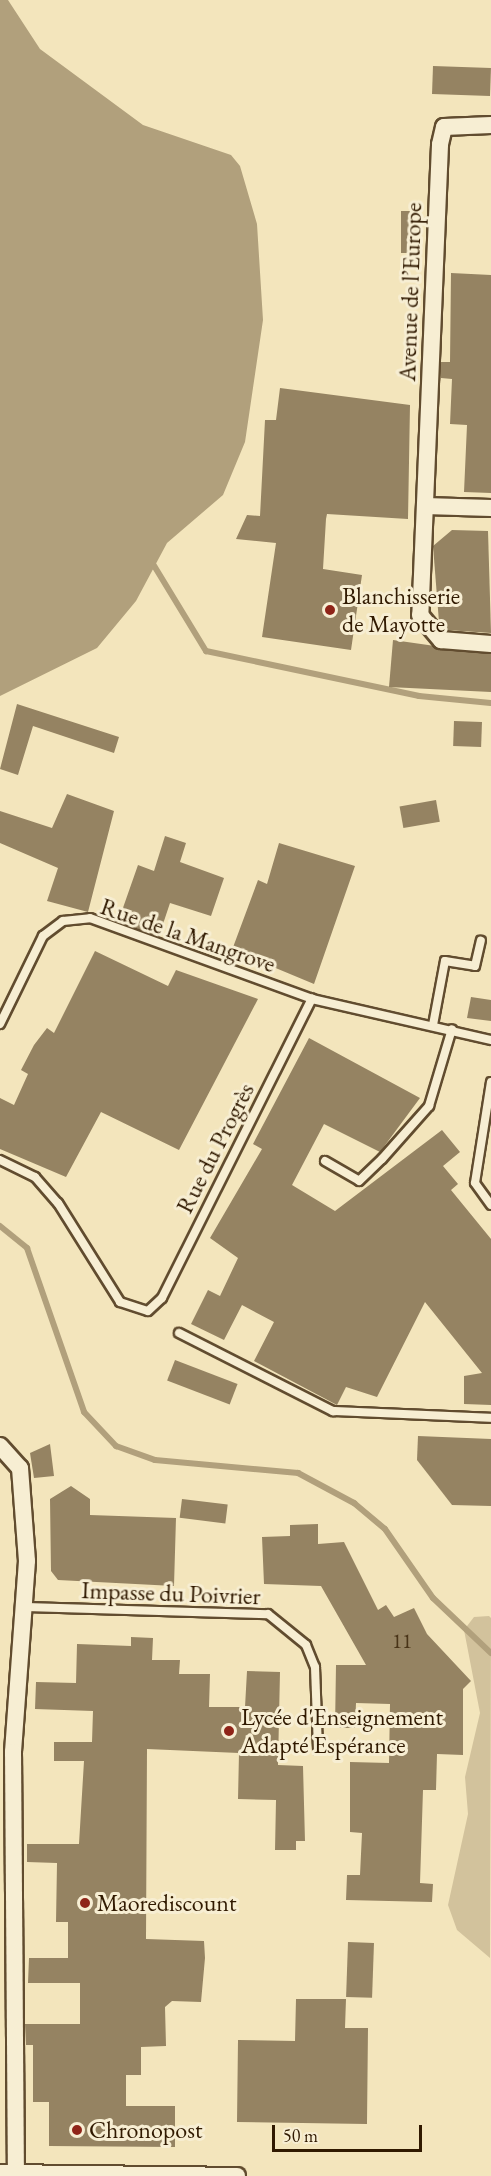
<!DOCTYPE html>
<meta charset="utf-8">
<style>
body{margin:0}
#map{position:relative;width:491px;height:2176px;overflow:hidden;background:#f3e5bc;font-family:"EB Garamond",serif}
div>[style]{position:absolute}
.green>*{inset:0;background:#d2c29c}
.water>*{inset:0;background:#b1a07c}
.stream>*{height:6px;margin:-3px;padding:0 3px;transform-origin:3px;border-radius:3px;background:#b1a07c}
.building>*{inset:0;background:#958362;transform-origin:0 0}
.roads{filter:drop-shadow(2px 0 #614c2f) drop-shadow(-2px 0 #614c2f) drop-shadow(0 2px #614c2f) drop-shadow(0 -2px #614c2f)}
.service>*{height:8px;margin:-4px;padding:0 4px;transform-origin:4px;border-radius:4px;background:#f7eed3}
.minor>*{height:16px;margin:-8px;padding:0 8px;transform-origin:8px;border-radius:8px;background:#f7eed3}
.dots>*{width:16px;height:16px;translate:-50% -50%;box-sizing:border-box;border:3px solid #f7eed3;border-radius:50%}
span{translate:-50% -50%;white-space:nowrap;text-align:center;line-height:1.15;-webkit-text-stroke:6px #f7eed3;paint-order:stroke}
.number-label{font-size:21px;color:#493418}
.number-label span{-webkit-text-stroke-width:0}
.street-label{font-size:24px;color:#301900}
.poi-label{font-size:24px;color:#301900}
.left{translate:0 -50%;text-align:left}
.scale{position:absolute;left:272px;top:2125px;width:150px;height:27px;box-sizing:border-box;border:3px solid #301900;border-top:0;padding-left:8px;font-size:18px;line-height:21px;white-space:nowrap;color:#301900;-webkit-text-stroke:4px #f7eed3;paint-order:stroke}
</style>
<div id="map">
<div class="green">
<i style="clip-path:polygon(489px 1616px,491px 1618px,490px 1958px,457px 1930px,448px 1905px,468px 1814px,465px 1777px,480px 1713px,464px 1630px,474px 1617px)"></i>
</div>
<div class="water">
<i style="clip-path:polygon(0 0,8px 0,40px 49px,143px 125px,231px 155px,240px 166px,257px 224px,263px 320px,245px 442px,223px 495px,167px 543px,136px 601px,97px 648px,0 696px)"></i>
</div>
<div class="stream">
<i style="left:150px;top:559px;width:108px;rotate:58.7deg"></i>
<i style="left:206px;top:651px;width:218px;rotate:11.9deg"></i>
<i style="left:419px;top:696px;width:72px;rotate:5.6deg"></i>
<i style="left:0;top:1226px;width:35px;rotate:39deg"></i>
<i style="left:27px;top:1248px;width:174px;rotate:70.8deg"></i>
<i style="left:84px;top:1412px;width:47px;rotate:46.7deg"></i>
<i style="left:116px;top:1446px;width:41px;rotate:19.7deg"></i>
<i style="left:155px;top:1460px;width:144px;rotate:5.2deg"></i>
<i style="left:298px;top:1473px;width:64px;rotate:28.2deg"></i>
<i style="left:354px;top:1503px;width:40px;rotate:40deg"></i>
<i style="left:385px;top:1529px;width:84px;rotate:55.2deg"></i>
<i style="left:433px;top:1598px;width:80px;rotate:43.5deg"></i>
</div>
<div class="building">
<i style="left:433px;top:66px;width:58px;height:28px;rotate:2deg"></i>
<i style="left:401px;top:211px;width:19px;height:42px"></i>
<i style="clip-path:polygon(451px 273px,491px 275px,491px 493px,464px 492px,467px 425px,450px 424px,452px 379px,441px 378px,441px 362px,450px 362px)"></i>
<i style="clip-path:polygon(280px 388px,410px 405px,408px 519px,327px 514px,326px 519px,323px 569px,362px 575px,351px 650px,262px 637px,276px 543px,236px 539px,247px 515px,260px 516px,265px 420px,276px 420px)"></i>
<i style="clip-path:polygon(452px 530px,488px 531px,491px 633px,446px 630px,439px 622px,433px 546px)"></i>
<i style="clip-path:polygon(393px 640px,491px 654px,491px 692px,389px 687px)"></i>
<i style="clip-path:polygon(17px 704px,119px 737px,114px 753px,33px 726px,18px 775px,0 769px)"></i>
<i style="left:454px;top:721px;width:28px;height:25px;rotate:2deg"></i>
<i style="clip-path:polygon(67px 794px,114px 811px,88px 912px,47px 901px,58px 868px,0 843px,0 811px,52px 828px)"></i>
<i style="left:436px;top:800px;width:22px;height:37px;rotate:80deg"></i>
<i style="clip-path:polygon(165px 836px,186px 843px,180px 862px,224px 878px,211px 916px,170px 903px,159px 936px,118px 922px,138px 865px,154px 871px)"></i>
<i style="clip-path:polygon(279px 843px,355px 866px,314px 984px,232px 950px,258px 880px,267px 884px)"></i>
<i style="clip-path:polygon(95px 951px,168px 986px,176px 970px,258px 999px,179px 1150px,101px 1112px,66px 1177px,0 1149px,0 1098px,14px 1105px,28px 1074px,21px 1070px,34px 1045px,47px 1028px,54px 1033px)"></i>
<i style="clip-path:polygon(471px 997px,491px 1000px,491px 1021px,467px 1018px)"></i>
<i style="clip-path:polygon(309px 1038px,420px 1098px,380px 1152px,324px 1124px,292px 1185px,335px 1211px,442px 1130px,460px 1152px,443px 1166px,458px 1184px,451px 1190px,491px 1239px,491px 1405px,464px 1404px,464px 1376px,482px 1373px,425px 1302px,377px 1397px,346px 1387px,337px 1405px,254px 1361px,274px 1322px,242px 1305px,224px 1340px,191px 1324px,208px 1290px,220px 1296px,238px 1258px,210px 1238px,262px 1149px,253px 1144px)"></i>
<i style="left:175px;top:1360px;width:67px;height:22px;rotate:21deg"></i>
<i style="clip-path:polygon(418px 1436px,491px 1439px,491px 1506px,452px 1505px,417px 1460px)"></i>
<i style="clip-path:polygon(50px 1444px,54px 1476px,34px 1478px,30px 1453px)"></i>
<i style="clip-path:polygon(71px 1486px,90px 1499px,90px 1515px,176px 1518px,174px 1586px,58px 1580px,51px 1571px,50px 1499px)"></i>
<i style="left:182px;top:1499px;width:46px;height:19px;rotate:7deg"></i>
<i style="clip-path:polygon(318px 1524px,318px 1544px,344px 1542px,378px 1610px,386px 1605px,394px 1617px,414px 1608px,427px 1634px,471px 1681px,463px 1689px,463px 1755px,437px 1754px,436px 1790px,423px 1790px,420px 1883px,433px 1884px,432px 1902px,346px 1900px,347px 1875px,360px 1875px,362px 1833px,350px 1832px,350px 1762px,389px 1763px,390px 1704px,356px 1703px,355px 1728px,335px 1728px,336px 1665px,366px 1665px,321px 1586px,264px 1584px,262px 1537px,290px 1536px,290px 1525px)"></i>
<i style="clip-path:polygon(131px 1637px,153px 1638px,152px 1660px,180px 1660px,179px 1674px,210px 1674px,209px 1707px,245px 1707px,247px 1671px,280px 1672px,278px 1765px,303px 1766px,305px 1841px,296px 1841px,296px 1850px,275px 1850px,276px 1800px,238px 1799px,239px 1753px,147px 1749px,146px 1939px,204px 1941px,205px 1958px,201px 2002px,172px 2001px,165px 2007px,166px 2046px,141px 2047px,141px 2075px,126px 2075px,126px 2106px,175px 2106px,175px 2147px,49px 2146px,49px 2102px,33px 2102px,33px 2045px,26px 2045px,25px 2024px,80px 2024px,80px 1983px,28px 1983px,29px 1958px,68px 1958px,68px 1922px,56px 1922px,57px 1863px,27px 1862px,27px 1844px,79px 1844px,84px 1761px,54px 1761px,54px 1742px,92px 1742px,93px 1711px,35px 1709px,36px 1682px,76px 1683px,77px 1644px,131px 1646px)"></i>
<i style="left:348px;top:1942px;width:26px;height:55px;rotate:2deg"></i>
<i style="clip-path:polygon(296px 1999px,346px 1999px,345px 2028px,368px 2028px,367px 2124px,237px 2122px,238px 2040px,295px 2041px)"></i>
</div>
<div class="roads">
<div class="service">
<i style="left:0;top:1024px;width:98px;rotate:-64deg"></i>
<i style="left:43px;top:936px;width:25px;rotate:-37deg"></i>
<i style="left:63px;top:921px;width:27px;rotate:-6deg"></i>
<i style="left:90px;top:918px;width:236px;rotate:20deg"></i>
<i style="left:312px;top:999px;width:184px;rotate:12.9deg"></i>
<i style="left:433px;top:1025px;width:65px;rotate:-79.4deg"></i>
<i style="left:445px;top:961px;width:30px;rotate:9deg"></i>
<i style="left:475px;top:966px;width:26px;rotate:-77deg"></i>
<i style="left:491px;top:1082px;width:102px;rotate:99deg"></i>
<i style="left:475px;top:1183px;width:27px;rotate:54deg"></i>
<i style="left:0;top:1160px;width:39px;rotate:26deg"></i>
<i style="left:35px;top:1177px;width:35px;rotate:49deg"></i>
<i style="left:58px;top:1203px;width:117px;rotate:57.9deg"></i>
<i style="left:120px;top:1302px;width:29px;rotate:18deg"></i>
<i style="left:148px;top:1311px;width:19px;rotate:-43deg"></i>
<i style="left:162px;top:1298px;width:335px;rotate:-63.4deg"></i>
<i style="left:325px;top:1161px;width:39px;rotate:30deg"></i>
<i style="left:359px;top:1181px;width:32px;rotate:-44deg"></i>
<i style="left:382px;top:1159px;width:71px;rotate:-48.4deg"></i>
<i style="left:429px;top:1106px;width:80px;rotate:-73.4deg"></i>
<i style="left:179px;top:1333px;width:173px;rotate:26.9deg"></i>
<i style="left:333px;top:1411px;width:158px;rotate:2.5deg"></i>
<i style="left:26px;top:1607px;width:242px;rotate:1.7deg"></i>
<i style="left:268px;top:1614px;width:49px;rotate:39.2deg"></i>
<i style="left:306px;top:1645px;width:24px;rotate:68deg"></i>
<i style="left:315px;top:1667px;width:83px;rotate:87.9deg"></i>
</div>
<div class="minor">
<i style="left:491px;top:125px;width:47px;rotate:177.6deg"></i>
<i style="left:444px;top:127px;width:18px;rotate:103deg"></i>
<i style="left:440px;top:145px;width:470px;rotate:92.4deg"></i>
<i style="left:420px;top:615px;width:33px;rotate:50deg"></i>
<i style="left:441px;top:640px;width:50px;rotate:4.6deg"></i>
<i style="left:425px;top:506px;width:66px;rotate:1.7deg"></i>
<i style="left:0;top:1446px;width:30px;rotate:48deg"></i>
<i style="left:20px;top:1468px;width:93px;rotate:85.7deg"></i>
<i style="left:27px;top:1561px;width:192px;rotate:94.2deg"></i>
<i style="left:13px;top:1752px;width:420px;rotate:89.6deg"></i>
<i style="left:0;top:2173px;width:237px;rotate:0.7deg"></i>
</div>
</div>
<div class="dots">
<i style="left:330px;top:610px;background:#8f2418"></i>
<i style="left:229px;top:1731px;background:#8f2418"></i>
<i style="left:85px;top:1903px;background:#8f2418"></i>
<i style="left:77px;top:2130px;background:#8f2418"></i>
</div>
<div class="number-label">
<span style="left:402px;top:1641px">11</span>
</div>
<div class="street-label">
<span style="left:410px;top:292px;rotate:-88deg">Avenue de l’Europe</span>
<span style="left:188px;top:935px;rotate:19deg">Rue de la Mangrove</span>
<span style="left:215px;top:1148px;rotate:-63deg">Rue du Progrès</span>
<span style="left:171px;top:1593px;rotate:2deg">Impasse du Poivrier</span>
</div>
<div class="poi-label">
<span class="left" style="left:342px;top:610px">Blanchisserie<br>de Mayotte</span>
<span class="left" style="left:241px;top:1731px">Lycée d'Enseignement<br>Adapté Espérance</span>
<span class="left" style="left:97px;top:1903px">Maorediscount</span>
<span class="left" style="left:89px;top:2130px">Chronopost</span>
</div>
<div class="scale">50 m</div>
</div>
